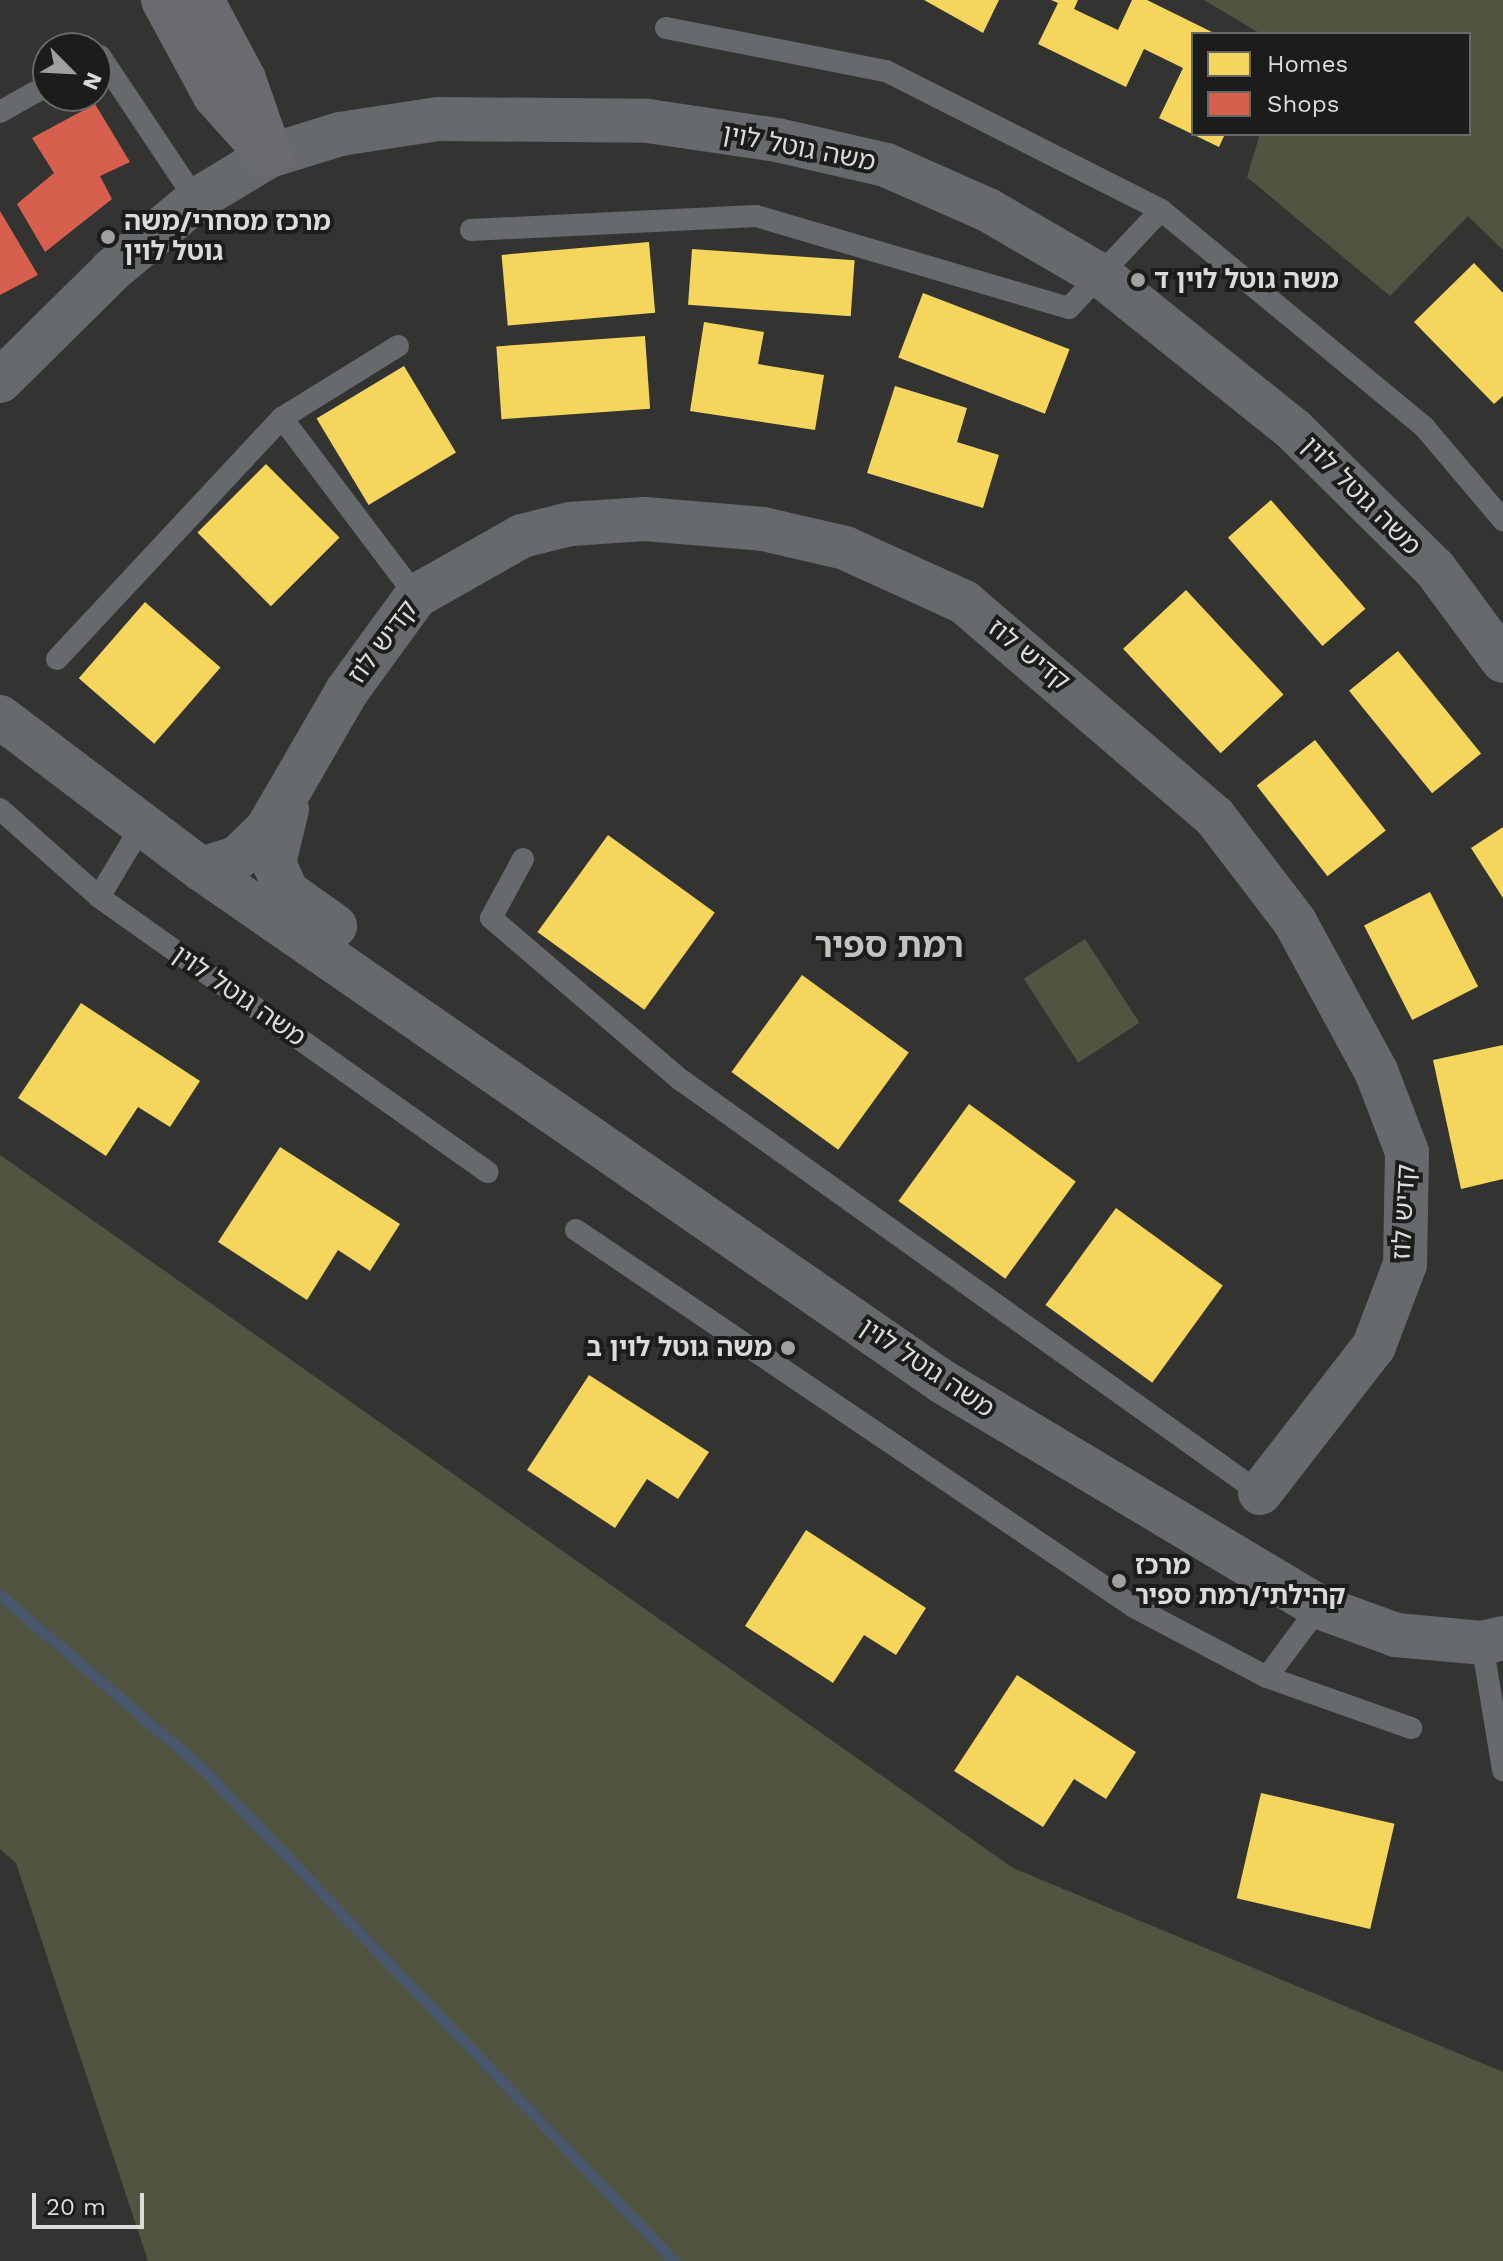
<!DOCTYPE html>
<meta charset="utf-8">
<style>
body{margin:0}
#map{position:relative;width:1503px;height:2261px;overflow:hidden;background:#333432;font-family:"Work Sans","Noto Sans Hebrew",sans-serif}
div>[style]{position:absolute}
.green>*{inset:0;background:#505441;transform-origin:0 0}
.homes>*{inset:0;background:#f6d55c;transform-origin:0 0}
.shops>*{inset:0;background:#d6604d}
.stream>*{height:11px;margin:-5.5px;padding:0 5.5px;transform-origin:5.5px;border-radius:5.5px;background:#49576d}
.lane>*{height:22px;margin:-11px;padding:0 11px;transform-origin:11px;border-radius:11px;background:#676a6c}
.street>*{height:44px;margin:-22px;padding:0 22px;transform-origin:22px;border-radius:22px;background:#676a6c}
.secondary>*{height:44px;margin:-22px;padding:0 22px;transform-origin:22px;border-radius:22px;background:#696b6e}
.dots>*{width:22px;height:22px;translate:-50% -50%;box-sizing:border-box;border:4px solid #1c1d1b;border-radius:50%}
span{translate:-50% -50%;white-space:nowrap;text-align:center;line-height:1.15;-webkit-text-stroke:8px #1c1d1b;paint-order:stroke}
.street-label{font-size:26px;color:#dbdcd9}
.poi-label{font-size:26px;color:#dbdcd9;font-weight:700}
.left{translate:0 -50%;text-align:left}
.right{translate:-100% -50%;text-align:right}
.district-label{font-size:34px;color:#c2c3be;font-weight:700}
.legend{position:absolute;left:1191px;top:32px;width:280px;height:104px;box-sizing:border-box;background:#1c1d1b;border:2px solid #686967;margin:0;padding:10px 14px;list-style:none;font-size:24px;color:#dbdcd9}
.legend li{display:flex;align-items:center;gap:16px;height:40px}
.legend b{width:40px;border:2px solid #686967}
.north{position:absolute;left:32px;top:32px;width:80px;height:80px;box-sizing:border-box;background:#1c1d1b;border:2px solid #686967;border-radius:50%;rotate:114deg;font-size:22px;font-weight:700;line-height:32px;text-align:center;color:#dbdcd9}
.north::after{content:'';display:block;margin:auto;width:28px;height:36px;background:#a0a19f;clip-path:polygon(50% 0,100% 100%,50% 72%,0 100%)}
.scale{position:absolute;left:32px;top:2193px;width:112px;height:36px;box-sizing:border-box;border:4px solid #dbdcd9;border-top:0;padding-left:10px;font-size:24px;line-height:28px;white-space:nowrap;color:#dbdcd9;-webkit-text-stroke:6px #1c1d1b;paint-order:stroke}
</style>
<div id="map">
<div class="green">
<i style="clip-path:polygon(1204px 0,1503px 0,1503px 250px,1468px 216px,1390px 296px,1247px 177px,1260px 134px,1469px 134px,1469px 34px,1261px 34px)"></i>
<i style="left:1085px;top:939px;width:100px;height:73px;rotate:57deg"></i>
<i style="clip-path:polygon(0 1155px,1013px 1868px,1503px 2072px,1503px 2261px,148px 2261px,16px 1863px,0 1849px)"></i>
</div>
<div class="homes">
<i style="clip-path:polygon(924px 0,999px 0,983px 33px)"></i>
<i style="clip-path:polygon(1051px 0,1078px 0,1074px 9px,1118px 30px,1132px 0,1147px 0,1216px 34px,1193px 34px,1193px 134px,1225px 134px,1219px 147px,1159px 118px,1183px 68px,1144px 49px,1126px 87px,1038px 44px,1058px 3px)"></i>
<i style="left:649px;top:242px;width:71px;height:148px;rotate:85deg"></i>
<i style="left:692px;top:249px;width:163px;height:56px;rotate:4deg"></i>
<i style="clip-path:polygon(1474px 263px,1503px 293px,1503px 396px,1494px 404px,1414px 322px)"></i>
<i style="left:923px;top:293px;width:157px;height:69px;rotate:21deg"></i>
<i style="clip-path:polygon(704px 322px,764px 332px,758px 364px,824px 375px,815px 430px,690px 411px)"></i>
<i style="left:645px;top:336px;width:73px;height:149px;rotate:86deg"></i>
<i style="left:404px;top:366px;width:101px;height:102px;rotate:59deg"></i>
<i style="clip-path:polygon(895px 386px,967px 408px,957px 442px,999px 455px,983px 508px,867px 473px)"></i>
<i style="left:266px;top:464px;width:104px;height:97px;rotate:45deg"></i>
<i style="left:1271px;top:500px;width:144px;height:57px;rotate:49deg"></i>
<i style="left:1186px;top:590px;width:143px;height:86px;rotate:47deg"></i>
<i style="left:145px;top:602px;width:100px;height:101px;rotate:41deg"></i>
<i style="left:1398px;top:651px;width:132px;height:63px;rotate:51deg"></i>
<i style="left:1315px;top:740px;width:115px;height:74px;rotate:52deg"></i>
<i style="clip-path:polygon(1503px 827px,1503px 898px,1471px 848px)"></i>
<i style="left:608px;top:835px;width:132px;height:120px;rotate:36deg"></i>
<i style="left:1430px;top:892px;width:106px;height:74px;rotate:63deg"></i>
<i style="left:802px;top:975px;width:132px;height:120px;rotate:36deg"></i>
<i style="clip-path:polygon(81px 1003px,200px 1081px,170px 1127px,138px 1107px,106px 1156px,18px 1098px)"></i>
<i style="clip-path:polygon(1503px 1045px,1503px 1179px,1461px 1189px,1433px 1060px)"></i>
<i style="left:969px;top:1104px;width:132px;height:120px;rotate:36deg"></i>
<i style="clip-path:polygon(280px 1147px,400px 1224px,370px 1271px,338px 1250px,307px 1300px,218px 1242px)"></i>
<i style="left:1116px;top:1208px;width:132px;height:120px;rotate:36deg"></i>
<i style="clip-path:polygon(589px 1375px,709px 1452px,678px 1499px,647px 1479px,615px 1528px,527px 1470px)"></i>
<i style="clip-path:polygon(806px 1530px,926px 1608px,896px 1655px,864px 1635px,833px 1683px,745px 1626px)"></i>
<i style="clip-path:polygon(1017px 1675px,1136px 1752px,1106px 1799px,1074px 1779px,1043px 1827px,954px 1771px)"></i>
<i style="left:1261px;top:1793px;width:137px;height:108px;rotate:13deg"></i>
</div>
<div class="shops">
<i style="clip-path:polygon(95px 104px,130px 162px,100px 176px,112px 199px,45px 252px,17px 204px,54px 173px,32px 138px)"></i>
<i style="clip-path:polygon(0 211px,38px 275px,0 295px)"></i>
</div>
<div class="stream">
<i style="left:0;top:1595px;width:267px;rotate:40.6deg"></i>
<i style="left:203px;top:1769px;width:681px;rotate:46.25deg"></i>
</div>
<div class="lane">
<i style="left:666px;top:28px;width:224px;rotate:11.1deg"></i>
<i style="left:886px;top:71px;width:308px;rotate:26.8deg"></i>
<i style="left:1161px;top:210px;width:342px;rotate:39.5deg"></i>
<i style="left:1425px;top:428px;width:121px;rotate:49.7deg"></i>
<i style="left:96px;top:58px;width:4px;rotate:-27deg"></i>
<i style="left:100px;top:56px;width:173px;rotate:56.3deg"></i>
<i style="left:0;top:112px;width:55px;rotate:-29.4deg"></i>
<i style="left:471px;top:230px;width:285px;rotate:-2.8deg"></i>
<i style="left:756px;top:216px;width:326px;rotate:16.4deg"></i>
<i style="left:1069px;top:308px;width:134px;rotate:-46.8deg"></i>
<i style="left:398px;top:346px;width:137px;rotate:148.2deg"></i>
<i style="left:282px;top:418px;width:223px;rotate:53deg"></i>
<i style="left:57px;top:659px;width:330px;rotate:-47deg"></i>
<i style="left:0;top:809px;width:132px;rotate:41.6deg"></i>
<i style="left:99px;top:897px;width:476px;rotate:35.3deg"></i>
<i style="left:523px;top:859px;width:67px;rotate:118.5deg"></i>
<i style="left:491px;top:918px;width:250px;rotate:40.5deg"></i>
<i style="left:681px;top:1080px;width:711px;rotate:35.5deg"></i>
<i style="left:99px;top:897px;width:82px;rotate:-59deg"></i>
<i style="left:576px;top:1230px;width:673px;rotate:34.04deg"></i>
<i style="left:1134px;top:1607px;width:150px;rotate:27.8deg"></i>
<i style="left:1267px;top:1677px;width:153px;rotate:19.5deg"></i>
<i style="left:1482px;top:1643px;width:129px;rotate:80.6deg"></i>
<i style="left:1267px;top:1677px;width:87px;rotate:-53.4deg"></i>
</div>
<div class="street">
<i style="left:0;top:381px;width:156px;rotate:-44.7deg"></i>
<i style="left:111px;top:271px;width:111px;rotate:-39.9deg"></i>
<i style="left:196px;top:200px;width:85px;rotate:-31.1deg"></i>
<i style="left:269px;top:156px;width:74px;rotate:-17.2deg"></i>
<i style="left:340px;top:134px;width:99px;rotate:-8.7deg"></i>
<i style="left:438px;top:119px;width:210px;rotate:0.5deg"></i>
<i style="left:648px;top:121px;width:130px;rotate:8.4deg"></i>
<i style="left:777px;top:140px;width:112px;rotate:12.9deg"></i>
<i style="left:886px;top:165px;width:111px;rotate:23.8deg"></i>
<i style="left:988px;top:210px;width:133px;rotate:30.2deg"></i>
<i style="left:1103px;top:277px;width:245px;rotate:38.7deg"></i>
<i style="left:1294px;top:430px;width:198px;rotate:44.6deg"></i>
<i style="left:1435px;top:569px;width:114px;rotate:53.5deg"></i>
<i style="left:0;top:717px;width:252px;rotate:37.1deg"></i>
<i style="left:201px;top:869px;width:902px;rotate:34.66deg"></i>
<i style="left:943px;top:1382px;width:438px;rotate:30.9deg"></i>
<i style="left:1319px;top:1607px;width:82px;rotate:20deg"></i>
<i style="left:1396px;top:1635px;width:86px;rotate:5.3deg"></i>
<i style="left:1482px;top:1643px;width:22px;rotate:-13deg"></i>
<i style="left:287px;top:809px;width:56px;rotate:103.5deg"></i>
<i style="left:274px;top:863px;width:32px;rotate:66deg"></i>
<i style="left:287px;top:892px;width:59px;rotate:35.3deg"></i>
<i style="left:201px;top:869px;width:38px;rotate:-17deg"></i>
<i style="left:237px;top:858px;width:42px;rotate:-44deg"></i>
<i style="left:267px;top:829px;width:160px;rotate:-59.9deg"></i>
<i style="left:347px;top:691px;width:117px;rotate:-54deg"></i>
<i style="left:416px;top:596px;width:122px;rotate:-29.5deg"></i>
<i style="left:522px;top:536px;width:49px;rotate:-14deg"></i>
<i style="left:570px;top:524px;width:75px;rotate:-3.8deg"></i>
<i style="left:645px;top:519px;width:118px;rotate:4.8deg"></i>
<i style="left:763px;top:529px;width:84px;rotate:13deg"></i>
<i style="left:845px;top:548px;width:131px;rotate:24.4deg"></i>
<i style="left:964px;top:602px;width:329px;rotate:40.6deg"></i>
<i style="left:1214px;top:816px;width:133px;rotate:52.6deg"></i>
<i style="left:1295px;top:922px;width:170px;rotate:61.5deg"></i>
<i style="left:1376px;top:1071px;width:87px;rotate:69.1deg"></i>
<i style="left:1407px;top:1152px;width:112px;rotate:91deg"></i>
<i style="left:1405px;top:1264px;width:88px;rotate:110.7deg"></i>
<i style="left:1374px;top:1346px;width:186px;rotate:127.8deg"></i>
</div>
<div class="secondary">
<i style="left:163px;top:0;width:109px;rotate:61.6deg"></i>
<i style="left:215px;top:96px;width:81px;rotate:48deg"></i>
<i style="left:202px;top:0;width:89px;rotate:62deg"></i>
<i style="left:244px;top:79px;width:67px;rotate:70.8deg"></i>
</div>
<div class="dots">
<i style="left:108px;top:237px;background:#a0a19f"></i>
<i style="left:1138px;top:280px;background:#a0a19f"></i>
<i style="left:788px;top:1348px;background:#a0a19f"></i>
<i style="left:1119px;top:1581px;background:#a0a19f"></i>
</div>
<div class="street-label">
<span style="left:799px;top:148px;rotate:11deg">משה גוטל לוין</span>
<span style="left:1361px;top:496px;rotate:45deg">משה גוטל לוין</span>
<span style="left:383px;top:642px;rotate:-53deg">קדיש לוז</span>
<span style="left:1029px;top:655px;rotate:39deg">קדיש לוז</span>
<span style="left:239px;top:996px;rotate:35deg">משה גוטל לוין</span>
<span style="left:1404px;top:1212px;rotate:-87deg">קדיש לוז</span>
<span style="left:927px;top:1368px;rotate:34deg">משה גוטל לוין</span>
</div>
<div class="poi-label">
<span class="left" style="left:124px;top:237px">מרכז מסחרי/משה<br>גוטל לוין</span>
<span class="left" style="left:1154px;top:280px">משה גוטל לוין ד</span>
<span class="right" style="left:772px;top:1348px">משה גוטל לוין ב</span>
<span class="left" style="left:1135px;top:1581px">מרכז<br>קהילתי/רמת ספיר</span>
</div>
<div class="district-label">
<span style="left:889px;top:946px">רמת ספיר</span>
</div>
<ul class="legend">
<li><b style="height:22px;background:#f6d55c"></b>Homes</li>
<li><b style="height:22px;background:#d6604d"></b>Shops</li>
</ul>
<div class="north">N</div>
<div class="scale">20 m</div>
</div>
